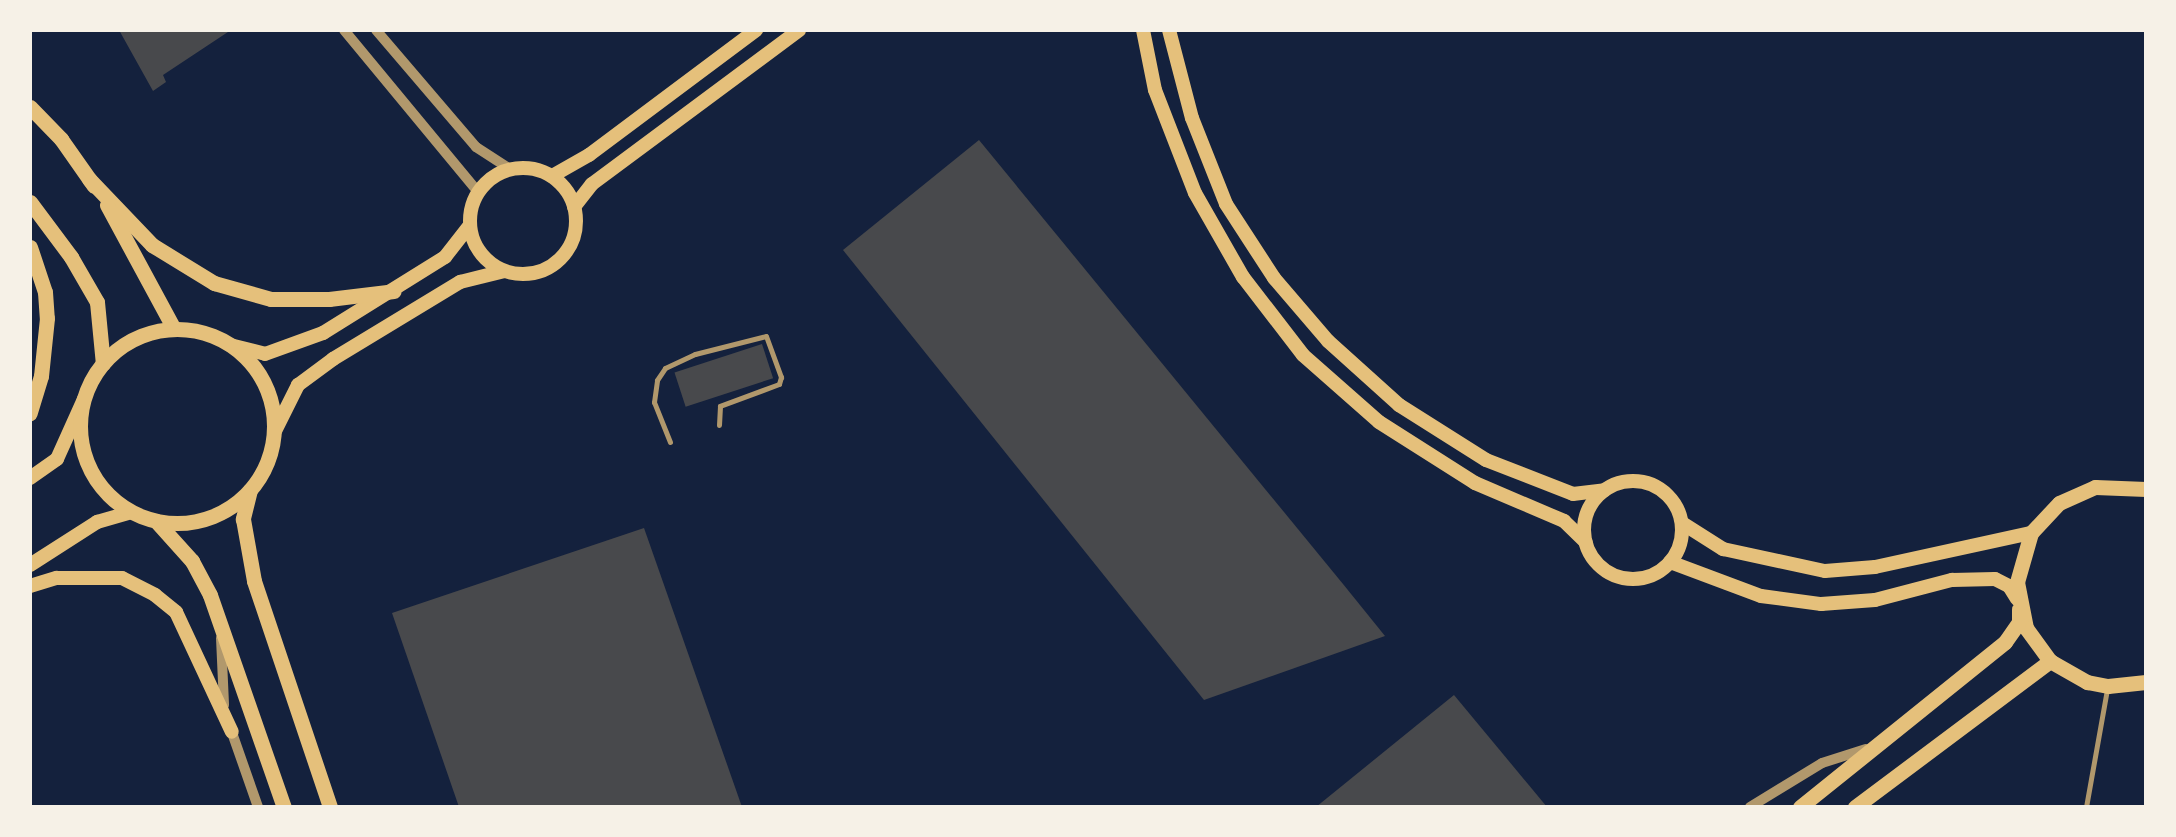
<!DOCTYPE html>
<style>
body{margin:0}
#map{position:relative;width:2176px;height:837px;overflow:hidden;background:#14213d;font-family:"Zilla Slab",serif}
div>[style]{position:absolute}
.building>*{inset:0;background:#48494c;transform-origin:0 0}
.service>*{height:5px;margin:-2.5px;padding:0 2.5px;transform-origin:2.5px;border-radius:2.5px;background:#b1986c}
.minor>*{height:10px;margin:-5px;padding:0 5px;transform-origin:5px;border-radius:5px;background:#b1986c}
.secondary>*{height:14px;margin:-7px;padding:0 7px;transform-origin:7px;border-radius:7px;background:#e5c07b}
.secondary>.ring{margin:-7px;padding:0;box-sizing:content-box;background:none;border:14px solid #e5c07b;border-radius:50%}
.primary>*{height:15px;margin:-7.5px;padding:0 7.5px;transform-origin:7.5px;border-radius:7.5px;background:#e5c07b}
.primary>.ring{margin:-7.5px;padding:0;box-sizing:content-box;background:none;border:15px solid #e5c07b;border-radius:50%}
span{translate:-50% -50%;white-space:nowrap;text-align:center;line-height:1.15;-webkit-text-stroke:10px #f6f1e7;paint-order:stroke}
.frame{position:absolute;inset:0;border:32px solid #f6f1e7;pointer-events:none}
</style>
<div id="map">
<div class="building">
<i style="clip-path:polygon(119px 30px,231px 30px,163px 75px,166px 82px,153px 91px)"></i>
<i style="clip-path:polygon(979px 140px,1343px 584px,1385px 636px,1204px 700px,843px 250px)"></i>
<i style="left:762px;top:344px;width:36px;height:92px;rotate:72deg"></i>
<i style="clip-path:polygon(644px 528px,742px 807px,459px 807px,392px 613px)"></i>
<i style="clip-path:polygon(1454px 695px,1547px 807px,1316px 807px)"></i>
</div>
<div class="service">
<i style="left:670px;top:442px;width:43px;rotate:-111.8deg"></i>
<i style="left:654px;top:402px;width:22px;rotate:-82deg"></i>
<i style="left:657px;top:380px;width:14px;rotate:-56deg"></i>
<i style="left:665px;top:368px;width:33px;rotate:-25deg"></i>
<i style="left:695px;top:354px;width:73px;rotate:-14.2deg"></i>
<i style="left:766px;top:336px;width:44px;rotate:69.9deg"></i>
<i style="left:781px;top:377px;width:7px;rotate:106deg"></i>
<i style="left:779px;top:384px;width:63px;rotate:159.6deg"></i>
<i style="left:720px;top:406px;width:19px;rotate:93deg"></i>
<i style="left:2086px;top:807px;width:120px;rotate:-79.9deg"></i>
</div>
<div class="minor">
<i style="left:344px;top:30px;width:210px;rotate:50.4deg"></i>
<i style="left:376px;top:30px;width:154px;rotate:49.5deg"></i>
<i style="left:476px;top:147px;width:40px;rotate:32.9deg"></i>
<i style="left:221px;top:638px;width:67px;rotate:87.4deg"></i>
<i style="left:230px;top:727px;width:85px;rotate:70.7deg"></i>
<i style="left:1750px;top:807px;width:84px;rotate:-31.4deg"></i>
<i style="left:1822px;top:763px;width:46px;rotate:-17.7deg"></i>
</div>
<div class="secondary">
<i style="left:1143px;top:30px;width:61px;rotate:78.7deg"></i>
<i style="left:1155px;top:90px;width:110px;rotate:68.8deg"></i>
<i style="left:1195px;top:193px;width:97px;rotate:60.3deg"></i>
<i style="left:1243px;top:277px;width:98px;rotate:52.4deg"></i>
<i style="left:1303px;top:355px;width:101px;rotate:41.4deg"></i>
<i style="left:1379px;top:422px;width:114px;rotate:32.4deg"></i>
<i style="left:1475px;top:483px;width:97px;rotate:23.1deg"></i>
<i style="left:1564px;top:521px;width:30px;rotate:44deg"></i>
<i style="left:1169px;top:30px;width:91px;rotate:75.4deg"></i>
<i style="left:1192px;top:118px;width:92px;rotate:68.4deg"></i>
<i style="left:1226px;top:204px;width:88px;rotate:57deg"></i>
<i style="left:1274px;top:278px;width:83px;rotate:49.4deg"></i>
<i style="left:1328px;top:341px;width:96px;rotate:42deg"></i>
<i style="left:1399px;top:405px;width:103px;rotate:32.3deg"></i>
<i style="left:1486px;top:460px;width:93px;rotate:21.3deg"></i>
<i style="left:1573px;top:494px;width:32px;rotate:-7deg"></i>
<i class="ring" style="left:470px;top:168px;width:92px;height:92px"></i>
<i style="left:552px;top:176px;width:43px;rotate:-29.6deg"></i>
<i style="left:589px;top:155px;width:209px;rotate:-36.8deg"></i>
<i style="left:574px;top:207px;width:29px;rotate:-52deg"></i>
<i style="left:592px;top:184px;width:258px;rotate:-36.6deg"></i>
<i style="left:230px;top:345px;width:36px;rotate:14deg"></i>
<i style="left:265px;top:354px;width:62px;rotate:-19.9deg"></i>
<i style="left:323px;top:333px;width:144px;rotate:-31.9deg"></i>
<i style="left:445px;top:257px;width:39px;rotate:-52deg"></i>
<i style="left:274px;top:433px;width:54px;rotate:-63.4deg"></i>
<i style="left:298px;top:385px;width:44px;rotate:-36.6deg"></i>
<i style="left:333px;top:359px;width:149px;rotate:-31.2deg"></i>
<i style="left:460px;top:282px;width:45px;rotate:-14deg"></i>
<i style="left:30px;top:478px;width:33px;rotate:-35deg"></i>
<i style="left:57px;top:459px;width:66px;rotate:-65.8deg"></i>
<i class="ring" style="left:1584px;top:481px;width:84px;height:84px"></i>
<i style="left:1682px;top:523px;width:49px;rotate:32.4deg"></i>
<i style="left:1723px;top:549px;width:104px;rotate:12.2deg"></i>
<i style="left:1825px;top:571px;width:50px;rotate:-4.6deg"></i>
<i style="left:1875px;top:567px;width:160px;rotate:-12.3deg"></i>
<i style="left:1670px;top:562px;width:97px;rotate:20.5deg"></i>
<i style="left:1761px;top:596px;width:61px;rotate:7.6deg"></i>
<i style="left:1821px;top:604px;width:54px;rotate:-4.2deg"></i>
<i style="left:1875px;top:600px;width:80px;rotate:-14.6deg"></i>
<i style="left:1952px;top:580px;width:43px;rotate:-1.3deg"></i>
<i style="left:1995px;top:579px;width:16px;rotate:27deg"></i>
<i style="left:2009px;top:586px;width:15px;rotate:58deg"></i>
<i style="left:30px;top:565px;width:80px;rotate:-32.7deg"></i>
<i style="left:97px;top:522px;width:36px;rotate:-16deg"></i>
<i style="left:30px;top:586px;width:28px;rotate:-17deg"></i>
<i style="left:57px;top:578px;width:65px"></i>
<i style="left:122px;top:578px;width:37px;rotate:27deg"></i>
<i style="left:155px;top:595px;width:27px;rotate:39deg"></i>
<i style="left:176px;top:612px;width:132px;rotate:65deg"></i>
</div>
<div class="primary">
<i style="left:30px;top:107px;width:45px;rotate:45.9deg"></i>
<i style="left:61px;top:139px;width:57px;rotate:54.9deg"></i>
<i style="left:89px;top:179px;width:91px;rotate:46.3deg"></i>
<i style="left:152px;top:245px;width:73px;rotate:31.5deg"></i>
<i style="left:214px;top:283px;width:59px;rotate:15.7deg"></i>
<i style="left:271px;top:299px;width:58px"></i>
<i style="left:329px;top:299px;width:65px;rotate:-7deg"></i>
<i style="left:30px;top:202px;width:69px;rotate:53.3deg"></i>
<i style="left:71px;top:257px;width:52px;rotate:60deg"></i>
<i style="left:97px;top:302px;width:62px;rotate:84.5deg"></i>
<i style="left:107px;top:205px;width:141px;rotate:61.6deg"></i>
<i style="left:30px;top:247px;width:47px;rotate:71.6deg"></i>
<i style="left:45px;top:292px;width:26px;rotate:86deg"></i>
<i style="left:47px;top:318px;width:58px;rotate:95.9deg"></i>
<i style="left:41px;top:376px;width:39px;rotate:107deg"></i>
<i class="ring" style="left:80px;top:329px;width:179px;height:179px"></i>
<i style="left:2146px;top:489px;width:51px;rotate:-177.8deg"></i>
<i style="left:2095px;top:487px;width:39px;rotate:156deg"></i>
<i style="left:2059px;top:503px;width:41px;rotate:133deg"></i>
<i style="left:2031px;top:533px;width:51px;rotate:105.9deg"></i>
<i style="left:2017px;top:582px;width:47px;rotate:78.9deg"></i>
<i style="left:2026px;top:628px;width:41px;rotate:54deg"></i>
<i style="left:2050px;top:661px;width:43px;rotate:29.6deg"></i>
<i style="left:2087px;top:682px;width:21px;rotate:11deg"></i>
<i style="left:2108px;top:686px;width:38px;rotate:-6deg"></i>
<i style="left:250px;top:490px;width:30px;rotate:104deg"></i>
<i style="left:243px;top:519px;width:63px;rotate:79.9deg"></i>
<i style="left:254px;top:581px;width:238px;rotate:71.4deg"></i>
<i style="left:156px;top:521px;width:54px;rotate:48deg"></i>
<i style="left:192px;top:561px;width:38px;rotate:62deg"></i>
<i style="left:210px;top:595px;width:225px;rotate:70.8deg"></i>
<i style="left:1800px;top:807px;width:263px;rotate:-38.8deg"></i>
<i style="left:2005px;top:642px;width:24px;rotate:-55deg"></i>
<i style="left:2019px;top:622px;width:13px;rotate:-90deg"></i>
<i style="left:1855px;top:807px;width:244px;rotate:-36.8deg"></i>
</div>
<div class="frame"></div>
</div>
